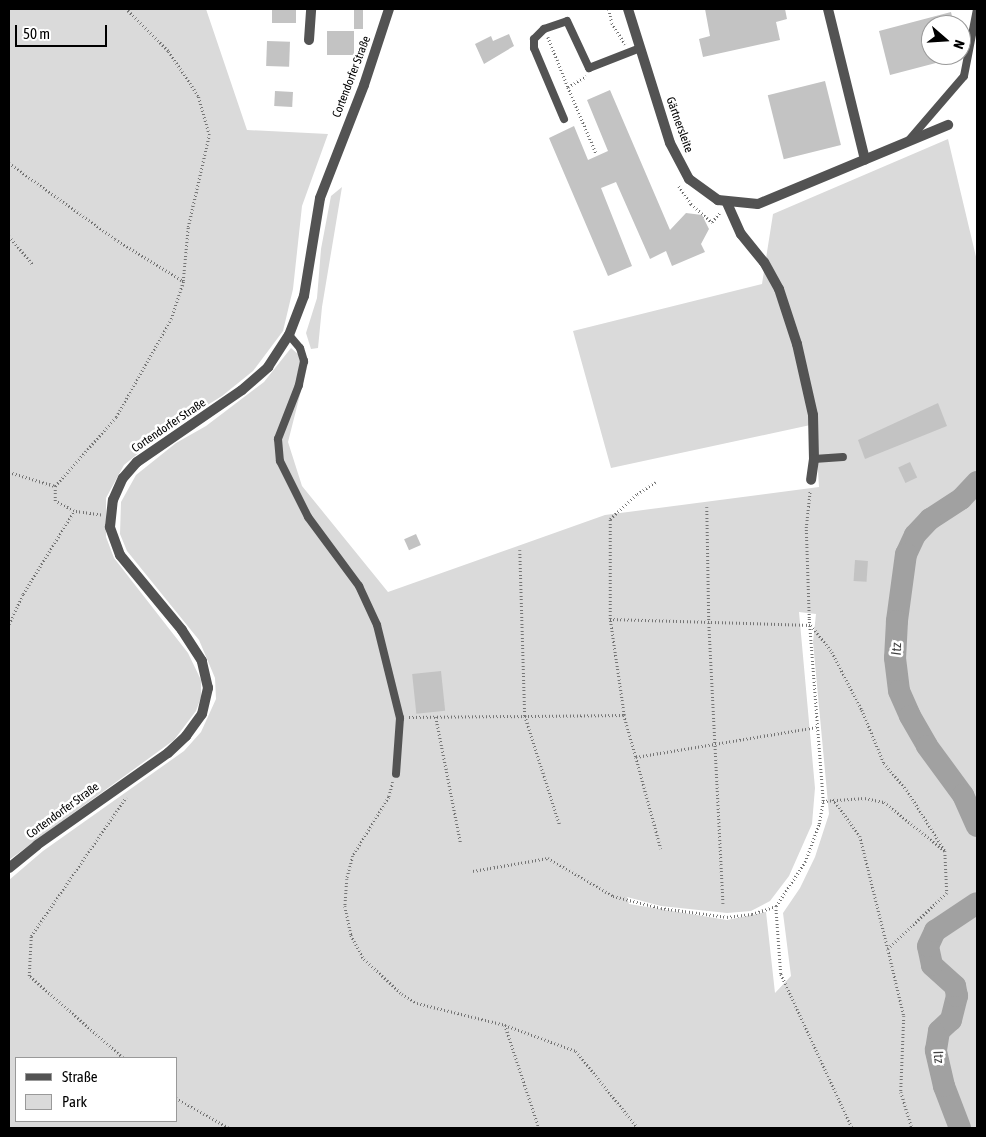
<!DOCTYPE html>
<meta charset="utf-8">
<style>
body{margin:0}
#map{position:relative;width:986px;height:1137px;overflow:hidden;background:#fff;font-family:"Asap Condensed",sans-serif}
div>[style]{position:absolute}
.green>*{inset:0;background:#dadada}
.river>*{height:22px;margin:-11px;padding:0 11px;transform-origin:11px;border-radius:11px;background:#a1a1a1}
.building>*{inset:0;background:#c3c3c3;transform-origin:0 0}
.path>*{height:2.5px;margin-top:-1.25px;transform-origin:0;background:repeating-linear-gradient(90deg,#757575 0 1px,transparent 0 3.5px)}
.lane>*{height:8px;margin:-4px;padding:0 4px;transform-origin:4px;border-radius:4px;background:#535353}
.street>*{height:10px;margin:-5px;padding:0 5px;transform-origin:5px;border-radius:5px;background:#535353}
span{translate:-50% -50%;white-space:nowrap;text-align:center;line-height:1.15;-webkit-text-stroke:5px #fff;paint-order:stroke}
.street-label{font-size:12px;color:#000}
.water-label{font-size:14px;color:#424242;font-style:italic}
.frame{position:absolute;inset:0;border:10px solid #000;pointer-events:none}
.legend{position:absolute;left:15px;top:1057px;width:162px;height:65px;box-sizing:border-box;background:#fff;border:1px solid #999;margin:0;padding:6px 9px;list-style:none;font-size:15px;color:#000}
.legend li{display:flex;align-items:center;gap:10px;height:25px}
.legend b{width:25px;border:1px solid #999}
.north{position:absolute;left:921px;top:15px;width:50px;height:50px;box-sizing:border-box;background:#fff;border:1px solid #999;border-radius:50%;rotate:109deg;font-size:14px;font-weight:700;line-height:20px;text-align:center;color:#000}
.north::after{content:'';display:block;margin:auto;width:18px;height:22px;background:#000;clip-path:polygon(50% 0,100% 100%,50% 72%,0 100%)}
.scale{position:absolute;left:15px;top:25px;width:92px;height:22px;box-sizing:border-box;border:2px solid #000;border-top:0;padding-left:6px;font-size:15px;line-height:18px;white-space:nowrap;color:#000;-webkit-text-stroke:4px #fff;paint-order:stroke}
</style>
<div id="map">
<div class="green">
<i style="clip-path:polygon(9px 9px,206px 9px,247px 130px,328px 134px,302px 206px,293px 289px,283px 331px,253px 371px,222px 396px,167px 430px,124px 465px,106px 498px,106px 537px,114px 558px,188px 653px,201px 680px,201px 697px,196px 711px,174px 740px,9px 860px)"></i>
<i style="clip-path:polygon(evenodd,948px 139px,977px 261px,977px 1128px,9px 1128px,9px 880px,43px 851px,184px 751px,201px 732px,216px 699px,215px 678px,199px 640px,127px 551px,120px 534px,121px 502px,136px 475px,176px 443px,206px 426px,264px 382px,291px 348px,308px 363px,288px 442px,302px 486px,388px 592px,605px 515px,819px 487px,815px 424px,611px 468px,573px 331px,762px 284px,773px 214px,948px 139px,799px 612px,816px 614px,813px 642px,829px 814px,815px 857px,800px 888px,783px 913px,791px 976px,775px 993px,766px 912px,727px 920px,629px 904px,627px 897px,661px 906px,727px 913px,751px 911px,770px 901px,789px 876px,812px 824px,815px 788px,799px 612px,948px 139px,16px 1058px,176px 1058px,176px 1121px,16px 1121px,16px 1058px)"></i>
<i style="clip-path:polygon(342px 187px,322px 307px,318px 348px,311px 349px,306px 333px,317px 298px,321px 249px,331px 196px)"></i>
</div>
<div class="river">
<i style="left:977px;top:482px;width:23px;rotate:133deg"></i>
<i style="left:961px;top:499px;width:37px;rotate:147deg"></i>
<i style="left:930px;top:519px;width:22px;rotate:133deg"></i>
<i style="left:915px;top:535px;width:21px;rotate:115deg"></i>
<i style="left:906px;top:554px;width:68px;rotate:97.7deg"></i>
<i style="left:897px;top:621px;width:37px;rotate:93deg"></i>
<i style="left:895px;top:658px;width:33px;rotate:83deg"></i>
<i style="left:899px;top:691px;width:27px;rotate:66deg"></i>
<i style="left:910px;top:716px;width:34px;rotate:60deg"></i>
<i style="left:927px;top:746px;width:61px;rotate:53.7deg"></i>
<i style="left:963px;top:795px;width:34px;rotate:66deg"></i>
<i style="left:960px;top:1128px;width:45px;rotate:-110.9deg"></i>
<i style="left:944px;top:1086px;width:37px;rotate:-103deg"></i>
<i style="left:936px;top:1050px;width:19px;rotate:-81deg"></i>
<i style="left:939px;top:1031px;width:16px;rotate:-43deg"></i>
<i style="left:951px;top:1020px;width:25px;rotate:-76deg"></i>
<i style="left:957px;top:996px;width:10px;rotate:-101deg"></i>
<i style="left:955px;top:986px;width:31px;rotate:-138deg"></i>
<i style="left:932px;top:965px;width:19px;rotate:-102deg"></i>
<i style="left:928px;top:946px;width:17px;rotate:-65deg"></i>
<i style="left:935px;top:931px;width:50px;rotate:-33.7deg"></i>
</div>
<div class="building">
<i style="left:272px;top:9px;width:24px;height:14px"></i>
<i style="left:354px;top:9px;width:9px;height:20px"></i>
<i style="clip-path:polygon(705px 9px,785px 9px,787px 19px,776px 22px,780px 40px,703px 57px,699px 39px,710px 36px)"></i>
<i style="clip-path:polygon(951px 12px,954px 25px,931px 25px,931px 55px,955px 55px,955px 58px,890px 75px,879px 31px)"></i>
<i style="left:327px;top:31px;width:27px;height:24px"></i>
<i style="clip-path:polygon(509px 34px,514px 46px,484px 64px,475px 44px,491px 36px,493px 41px)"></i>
<i style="left:267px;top:41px;width:23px;height:25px;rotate:2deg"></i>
<i style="left:825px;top:81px;width:66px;height:59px;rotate:76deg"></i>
<i style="clip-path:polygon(610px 90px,670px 230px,686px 213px,702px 215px,709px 229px,701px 244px,705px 252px,672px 266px,666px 251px,650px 259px,616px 182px,601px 188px,632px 266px,608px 276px,549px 138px,574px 126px,588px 160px,608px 151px,587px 100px)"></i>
<i style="left:275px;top:91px;width:18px;height:15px;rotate:3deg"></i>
<i style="clip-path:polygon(938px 403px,947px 426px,865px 459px,858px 440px)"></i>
<i style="left:910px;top:462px;width:17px;height:13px;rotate:65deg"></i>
<i style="left:416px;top:534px;width:12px;height:13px;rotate:66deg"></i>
<i style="left:855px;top:560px;width:13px;height:21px;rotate:4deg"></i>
<i style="left:441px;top:671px;width:40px;height:29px;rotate:84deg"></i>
</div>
<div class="path">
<i style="left:609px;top:9px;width:14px;rotate:78deg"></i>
<i style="left:612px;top:23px;width:25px;rotate:58deg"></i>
<i style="left:548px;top:37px;width:54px;rotate:68.2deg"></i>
<i style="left:568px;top:87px;width:21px;rotate:-31deg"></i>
<i style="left:568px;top:87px;width:72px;rotate:67deg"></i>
<i style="left:9px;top:163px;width:130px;rotate:35.6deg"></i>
<i style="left:115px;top:239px;width:80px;rotate:31.7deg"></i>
<i style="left:679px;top:186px;width:22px;rotate:56deg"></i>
<i style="left:691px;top:204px;width:28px;rotate:41deg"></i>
<i style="left:712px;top:222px;width:13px;rotate:-51deg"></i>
<i style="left:9px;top:236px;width:38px;rotate:50deg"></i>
<i style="left:9px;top:472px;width:48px;rotate:16.9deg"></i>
<i style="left:707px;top:507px;width:116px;rotate:89deg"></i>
<i style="left:709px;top:623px;width:281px;rotate:87.1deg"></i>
<i style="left:101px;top:515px;width:27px;rotate:-172deg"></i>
<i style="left:74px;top:511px;width:21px;rotate:-152deg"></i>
<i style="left:55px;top:501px;width:15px;rotate:-90deg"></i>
<i style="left:55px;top:486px;width:92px;rotate:-48.5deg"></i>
<i style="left:116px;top:417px;width:112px;rotate:-60.7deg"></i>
<i style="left:171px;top:319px;width:40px;rotate:-72deg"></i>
<i style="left:183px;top:281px;width:54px;rotate:-84.7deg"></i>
<i style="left:188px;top:227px;width:94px;rotate:-77.1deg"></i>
<i style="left:209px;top:135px;width:41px;rotate:-105.8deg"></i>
<i style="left:198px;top:96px;width:54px;rotate:-123.7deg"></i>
<i style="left:168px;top:51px;width:59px;rotate:-135deg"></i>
<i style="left:520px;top:550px;width:166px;rotate:88.3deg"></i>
<i style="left:525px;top:716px;width:115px;rotate:72.3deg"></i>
<i style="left:610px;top:619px;width:100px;rotate:-90deg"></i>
<i style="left:610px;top:519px;width:37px;rotate:-43deg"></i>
<i style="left:637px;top:494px;width:22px;rotate:-32deg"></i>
<i style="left:9px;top:624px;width:33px;rotate:-65deg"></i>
<i style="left:23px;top:594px;width:97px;rotate:-58.4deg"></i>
<i style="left:624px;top:715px;width:97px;rotate:-98.3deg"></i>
<i style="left:610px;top:619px;width:201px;rotate:1.7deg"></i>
<i style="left:811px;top:625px;width:34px;rotate:52deg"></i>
<i style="left:832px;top:652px;width:65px;rotate:62.7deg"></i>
<i style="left:862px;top:710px;width:57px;rotate:67.5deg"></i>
<i style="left:884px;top:763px;width:35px;rotate:50deg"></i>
<i style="left:907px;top:790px;width:72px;rotate:58.1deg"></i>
<i style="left:409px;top:717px;width:215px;rotate:-0.5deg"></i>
<i style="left:624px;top:715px;width:44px;rotate:74.1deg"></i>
<i style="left:636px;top:757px;width:183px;rotate:-9.4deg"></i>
<i style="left:436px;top:717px;width:129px;rotate:78.9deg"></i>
<i style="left:636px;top:757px;width:95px;rotate:74.8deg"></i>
<i style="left:393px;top:782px;width:16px;rotate:105deg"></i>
<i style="left:389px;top:797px;width:69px;rotate:121.4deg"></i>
<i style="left:353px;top:856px;width:24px;rotate:105deg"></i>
<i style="left:347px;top:879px;width:27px;rotate:94deg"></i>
<i style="left:345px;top:906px;width:30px;rotate:78deg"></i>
<i style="left:351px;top:935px;width:27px;rotate:62deg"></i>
<i style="left:364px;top:959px;width:52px;rotate:42.6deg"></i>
<i style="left:402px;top:994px;width:17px;rotate:31deg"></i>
<i style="left:417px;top:1003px;width:91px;rotate:14deg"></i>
<i style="left:505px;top:1025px;width:76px;rotate:20.1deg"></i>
<i style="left:576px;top:1051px;width:99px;rotate:51.2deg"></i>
<i style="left:833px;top:799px;width:46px;rotate:53.9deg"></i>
<i style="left:860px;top:836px;width:116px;rotate:76.1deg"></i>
<i style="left:823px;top:801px;width:42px;rotate:-4.1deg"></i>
<i style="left:865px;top:798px;width:19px;rotate:12deg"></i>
<i style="left:884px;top:802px;width:78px;rotate:38.8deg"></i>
<i style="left:945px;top:851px;width:42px;rotate:87.3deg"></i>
<i style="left:947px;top:893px;width:81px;rotate:136.5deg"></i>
<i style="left:888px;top:949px;width:69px;rotate:76.6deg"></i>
<i style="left:904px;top:1016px;width:76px;rotate:92.3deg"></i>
<i style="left:901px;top:1092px;width:38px;rotate:73deg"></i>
<i style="left:473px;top:871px;width:76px;rotate:-9.8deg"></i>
<i style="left:548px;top:858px;width:75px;rotate:30.3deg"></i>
<i style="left:613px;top:896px;width:49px;rotate:14deg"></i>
<i style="left:661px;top:908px;width:67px;rotate:7.8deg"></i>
<i style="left:727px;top:917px;width:25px;rotate:-7deg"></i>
<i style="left:752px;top:914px;width:25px;rotate:-18deg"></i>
<i style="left:776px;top:906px;width:53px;rotate:-56.6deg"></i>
<i style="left:805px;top:862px;width:40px;rotate:-69.8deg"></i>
<i style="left:819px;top:824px;width:23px;rotate:-80deg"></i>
<i style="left:823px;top:801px;width:184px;rotate:-94.4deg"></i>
<i style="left:809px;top:618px;width:90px;rotate:-91.9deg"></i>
<i style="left:806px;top:528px;width:37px;rotate:-84deg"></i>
<i style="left:776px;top:906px;width:68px;rotate:85.8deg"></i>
<i style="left:781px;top:974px;width:170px;rotate:65.2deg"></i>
<i style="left:505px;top:1025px;width:108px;rotate:71.7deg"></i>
<i style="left:123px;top:1058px;width:125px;rotate:-138.9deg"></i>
<i style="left:29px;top:976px;width:40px;rotate:-87.1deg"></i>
<i style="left:31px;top:936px;width:168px;rotate:-55.6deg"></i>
<i style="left:176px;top:1098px;width:61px;rotate:29.5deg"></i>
</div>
<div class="lane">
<i style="left:564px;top:119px;width:77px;rotate:-112.9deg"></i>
<i style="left:534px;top:48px;width:9px;rotate:-90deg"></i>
<i style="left:534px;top:39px;width:14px;rotate:-45deg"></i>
<i style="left:544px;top:29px;width:24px;rotate:-19deg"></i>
<i style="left:567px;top:21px;width:52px;rotate:64.9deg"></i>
<i style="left:589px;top:68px;width:55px;rotate:-21.4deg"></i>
<i style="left:909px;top:140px;width:84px;rotate:-49.3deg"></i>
<i style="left:964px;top:76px;width:68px;rotate:-79deg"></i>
<i style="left:289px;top:335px;width:17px;rotate:50deg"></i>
<i style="left:300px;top:348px;width:14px;rotate:73deg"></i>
<i style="left:304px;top:361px;width:25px;rotate:102deg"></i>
<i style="left:299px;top:385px;width:58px;rotate:111.3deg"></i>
<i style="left:278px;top:439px;width:22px;rotate:85deg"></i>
<i style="left:280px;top:461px;width:63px;rotate:63.4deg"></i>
<i style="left:308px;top:517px;width:86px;rotate:53.5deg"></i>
<i style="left:359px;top:586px;width:43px;rotate:65.2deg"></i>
<i style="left:377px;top:625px;width:96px;rotate:76.1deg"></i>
<i style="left:400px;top:718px;width:56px;rotate:94.1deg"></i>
<i style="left:814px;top:459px;width:29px;rotate:-4deg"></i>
</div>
<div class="street">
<i style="left:628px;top:9px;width:140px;rotate:72.6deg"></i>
<i style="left:670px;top:143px;width:41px;rotate:62.2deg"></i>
<i style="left:689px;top:179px;width:36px;rotate:36deg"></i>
<i style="left:718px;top:200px;width:40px;rotate:5.7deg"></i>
<i style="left:758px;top:204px;width:206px;rotate:-22.6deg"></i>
<i style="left:828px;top:9px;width:155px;rotate:76.2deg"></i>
<i style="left:309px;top:40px;width:31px;rotate:-86deg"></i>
<i style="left:727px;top:203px;width:34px;rotate:66deg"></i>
<i style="left:741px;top:234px;width:36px;rotate:51deg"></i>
<i style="left:764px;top:262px;width:31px;rotate:61deg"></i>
<i style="left:779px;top:289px;width:58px;rotate:71.9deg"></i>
<i style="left:797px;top:344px;width:73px;rotate:77.3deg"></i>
<i style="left:813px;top:415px;width:44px;rotate:88.7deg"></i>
<i style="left:814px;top:459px;width:21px;rotate:98deg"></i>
<i style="left:9px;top:868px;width:36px;rotate:-39deg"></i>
<i style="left:37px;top:845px;width:160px;rotate:-35.1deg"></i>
<i style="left:168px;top:753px;width:25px;rotate:-43deg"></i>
<i style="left:186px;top:736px;width:27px;rotate:-54deg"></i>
<i style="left:202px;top:714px;width:27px;rotate:-77deg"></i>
<i style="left:208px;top:688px;width:28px;rotate:-103deg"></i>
<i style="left:202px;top:661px;width:37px;rotate:-123deg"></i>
<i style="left:182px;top:630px;width:97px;rotate:-129.6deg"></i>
<i style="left:120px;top:555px;width:30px;rotate:-110deg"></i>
<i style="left:110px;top:527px;width:27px;rotate:-84deg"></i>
<i style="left:113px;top:500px;width:24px;rotate:-66deg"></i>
<i style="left:123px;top:478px;width:21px;rotate:-49deg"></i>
<i style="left:137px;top:462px;width:127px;rotate:-34.4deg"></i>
<i style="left:242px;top:390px;width:35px;rotate:-41deg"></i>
<i style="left:268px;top:367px;width:38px;rotate:-57deg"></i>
<i style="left:289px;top:335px;width:42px;rotate:-69deg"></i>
<i style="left:304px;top:296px;width:99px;rotate:-80.7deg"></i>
<i style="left:320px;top:198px;width:121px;rotate:-68.7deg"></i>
<i style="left:364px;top:85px;width:80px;rotate:-71.8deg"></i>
</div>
<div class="street-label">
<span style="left:352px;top:77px;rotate:-69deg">Cortendorfer Straße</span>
<span style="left:679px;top:125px;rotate:70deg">Gärtnersleite</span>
<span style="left:169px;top:426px;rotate:-34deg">Cortendorfer Straße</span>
<span style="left:63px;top:811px;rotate:-36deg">Cortendorfer Straße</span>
</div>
<div class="water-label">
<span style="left:896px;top:649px;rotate:-89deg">Itz</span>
<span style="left:939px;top:1057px;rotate:83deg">Itz</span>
</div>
<div class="frame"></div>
<ul class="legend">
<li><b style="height:6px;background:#535353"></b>Straße</li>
<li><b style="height:14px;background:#dadada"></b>Park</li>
</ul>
<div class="north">N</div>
<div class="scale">50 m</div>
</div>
